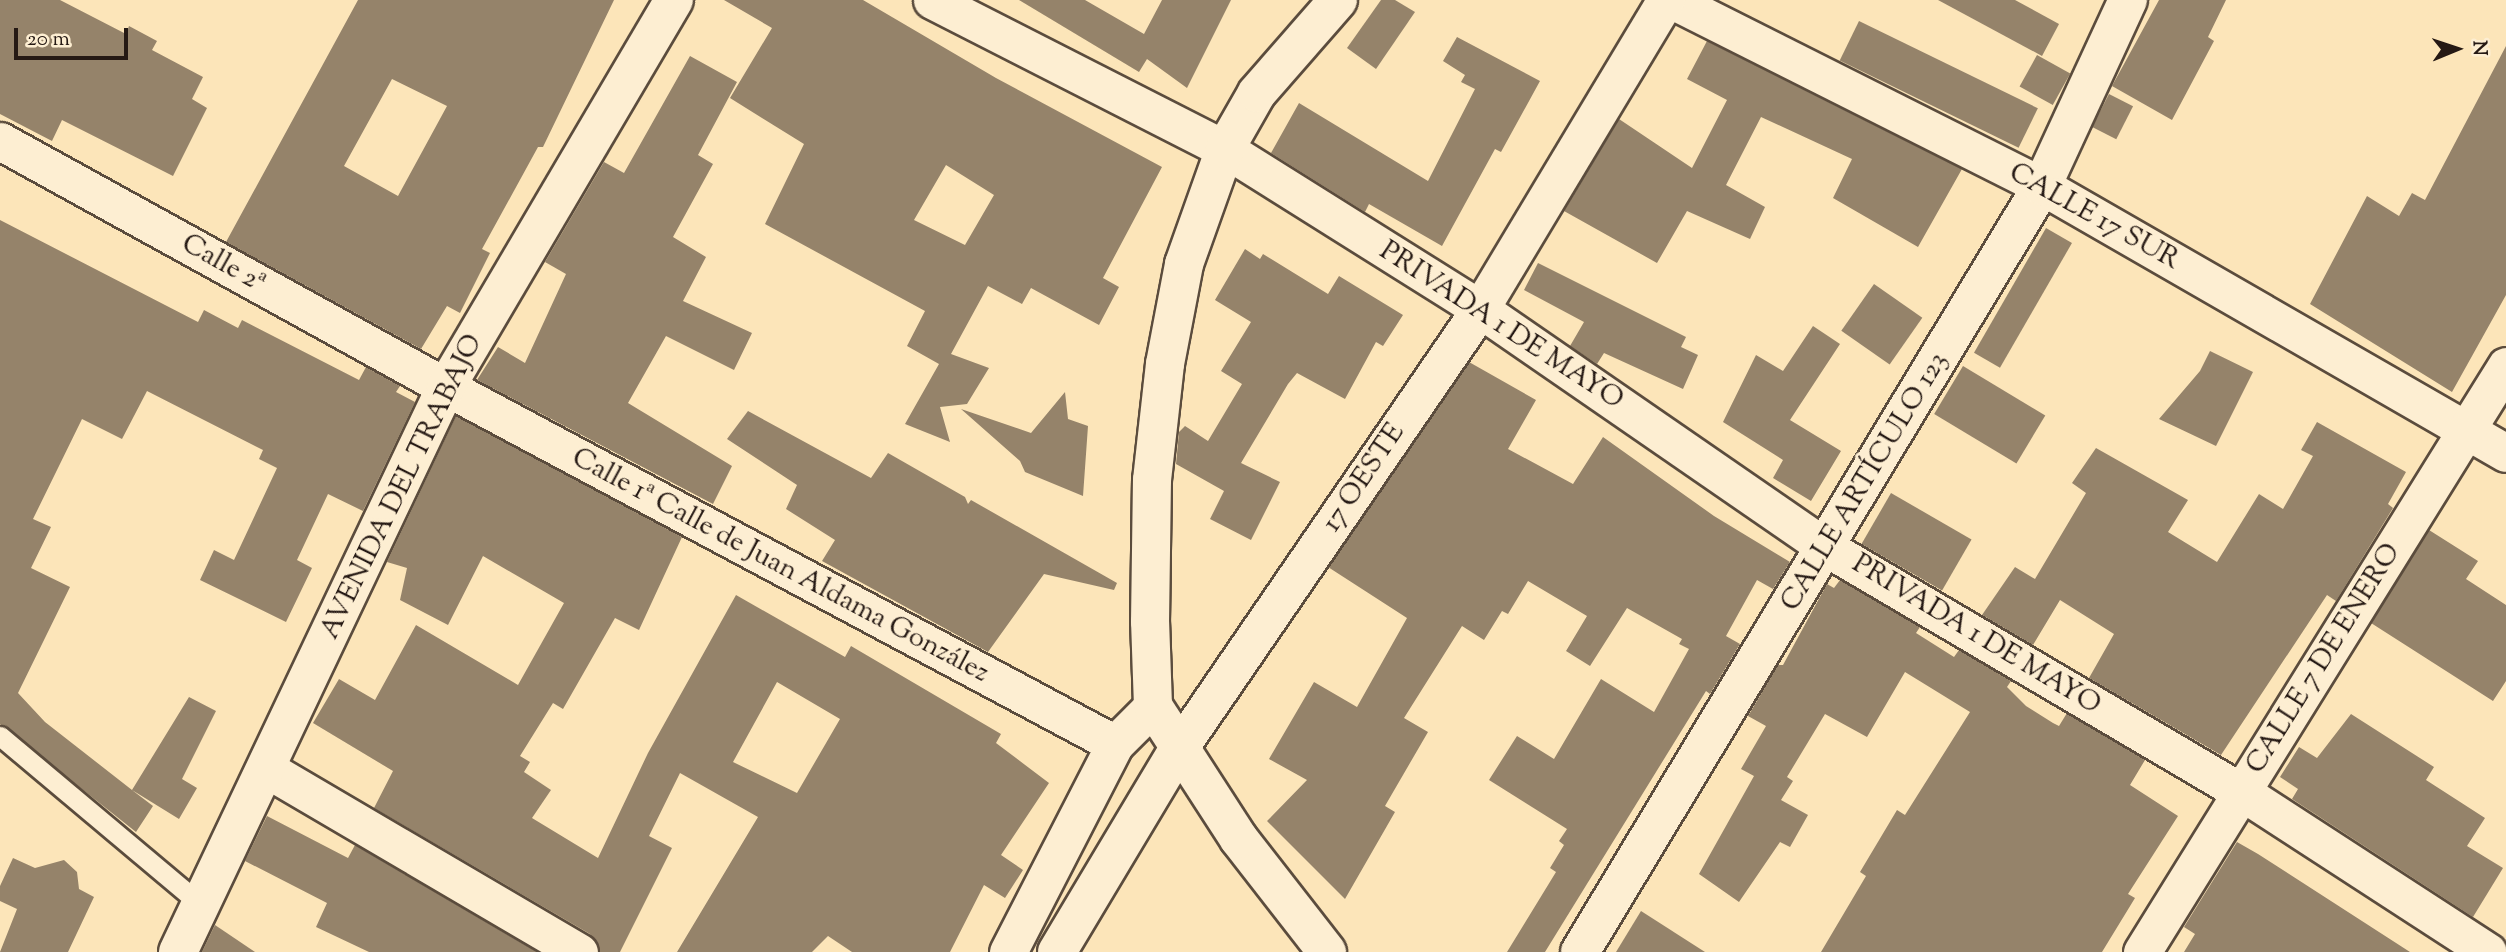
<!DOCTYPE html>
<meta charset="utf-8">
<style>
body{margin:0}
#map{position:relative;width:2506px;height:952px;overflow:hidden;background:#fce5b9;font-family:"Sorts Mill Goudy",serif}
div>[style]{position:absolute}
.building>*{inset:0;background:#95836a;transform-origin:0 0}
.roads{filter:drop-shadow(2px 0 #5b4c3d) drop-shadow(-2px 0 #5b4c3d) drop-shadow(0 2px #5b4c3d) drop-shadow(0 -2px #5b4c3d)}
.service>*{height:19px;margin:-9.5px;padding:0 9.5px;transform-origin:9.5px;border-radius:9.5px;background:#fdeed2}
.minor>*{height:37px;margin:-18.5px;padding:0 18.5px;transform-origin:18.5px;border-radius:18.5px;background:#fdeed2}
.tertiary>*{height:38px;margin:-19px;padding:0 19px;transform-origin:19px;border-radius:19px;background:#fdeed2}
span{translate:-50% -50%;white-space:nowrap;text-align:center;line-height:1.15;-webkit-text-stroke:6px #fdeed2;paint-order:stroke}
.street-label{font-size:28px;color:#251914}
.north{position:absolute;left:2422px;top:14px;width:70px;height:70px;-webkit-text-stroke:5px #fdeed2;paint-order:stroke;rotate:88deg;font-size:19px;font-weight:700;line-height:28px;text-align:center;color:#251914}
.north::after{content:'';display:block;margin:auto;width:24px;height:32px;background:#251914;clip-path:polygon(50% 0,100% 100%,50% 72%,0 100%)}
.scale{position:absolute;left:14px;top:28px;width:114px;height:32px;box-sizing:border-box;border:4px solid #251914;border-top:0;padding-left:9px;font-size:21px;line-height:24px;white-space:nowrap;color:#251914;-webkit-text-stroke:5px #fdeed2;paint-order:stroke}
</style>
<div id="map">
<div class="building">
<i style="clip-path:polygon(0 0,60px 0,126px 34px,129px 26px,157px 41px,152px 50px,203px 77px,192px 99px,207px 108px,173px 176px,62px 120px,52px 141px,0 114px)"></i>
<i style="clip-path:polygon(evenodd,358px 0,614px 0,543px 147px,538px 147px,482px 249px,490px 253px,460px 313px,447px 306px,421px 349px,226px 242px,358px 0,392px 79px,447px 106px,398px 196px,344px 166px,392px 79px)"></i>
<i style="clip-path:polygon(evenodd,724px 0,863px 0,996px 78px,1162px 167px,1103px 278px,1119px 287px,1099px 325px,1031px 288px,1022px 304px,988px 286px,951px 354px,989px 368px,967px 404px,940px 407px,950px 442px,905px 424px,939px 364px,907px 346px,925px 311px,765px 224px,804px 144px,730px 98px,772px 28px,724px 0,946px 165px,994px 195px,965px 245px,914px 220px,946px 165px)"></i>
<i style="clip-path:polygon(1019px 0,1085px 0,1144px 34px,1162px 0,1231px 0,1187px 88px,1147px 59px,1139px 72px)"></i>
<i style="clip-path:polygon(1381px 0,1395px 0,1415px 12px,1376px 69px,1347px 48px)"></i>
<i style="clip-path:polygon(1938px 0,2015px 0,2059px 24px,2042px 56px)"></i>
<i style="clip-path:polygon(2159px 0,2226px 0,2208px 37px,2214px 41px,2172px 120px,2112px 86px)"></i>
<i style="left:1859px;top:21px;width:199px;height:44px;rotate:26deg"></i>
<i style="clip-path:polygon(1457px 37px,1540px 81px,1501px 152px,1495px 149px,1442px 246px,1369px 204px,1365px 212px,1271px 153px,1299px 103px,1428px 181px,1475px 89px,1461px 82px,1465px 75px,1443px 61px)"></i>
<i style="clip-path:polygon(1707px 41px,1962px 169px,1918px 247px,1833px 198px,1852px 159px,1761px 117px,1726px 185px,1765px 207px,1750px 239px,1687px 211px,1657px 263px,1564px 211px,1619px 119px,1692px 168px,1727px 100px,1687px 79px)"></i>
<i style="clip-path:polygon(2506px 46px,2506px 295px,2452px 392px,2310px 304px,2367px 196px,2399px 216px,2412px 193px,2425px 200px)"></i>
<i style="left:2037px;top:55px;width:38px;height:36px;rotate:29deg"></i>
<i style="clip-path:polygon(690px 56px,737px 82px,698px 155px,713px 164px,673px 237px,706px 257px,683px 301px,752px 333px,734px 370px,666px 336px,628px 403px,732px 466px,713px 504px,477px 380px,498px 347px,525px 363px,566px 274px,545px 262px,604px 162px,624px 173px)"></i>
<i style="left:2109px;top:94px;width:27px;height:37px;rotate:27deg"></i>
<i style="clip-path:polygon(0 220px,198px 322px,204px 310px,238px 328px,242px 320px,359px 380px,366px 367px,400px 386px,396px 392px,415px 402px,363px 511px,328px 494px,297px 560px,312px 568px,286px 622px,200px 580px,214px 550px,234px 560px,277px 468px,259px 459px,263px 450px,147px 391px,122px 439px,82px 419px,33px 519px,51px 527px,31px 568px,70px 587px,18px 693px,45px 722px,132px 790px,189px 697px,216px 711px,182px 779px,197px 788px,179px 819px,132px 790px,153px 806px,136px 832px,0 724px)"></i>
<i style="left:2046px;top:228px;width:30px;height:144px;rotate:30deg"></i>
<i style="clip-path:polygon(1245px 249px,1260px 259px,1263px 254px,1328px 294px,1339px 276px,1403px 315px,1383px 346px,1376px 342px,1345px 399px,1297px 373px,1288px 384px,1241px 463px,1280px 482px,1251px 540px,1210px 519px,1224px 491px,1176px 464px,1179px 432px,1185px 426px,1208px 441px,1242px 384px,1221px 371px,1251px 322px,1215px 300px)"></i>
<i style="clip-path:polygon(1538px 263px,1686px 337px,1681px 347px,1698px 355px,1683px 389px,1604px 353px,1597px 364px,1570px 346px,1584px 322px,1524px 290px)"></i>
<i style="left:1874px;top:284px;width:59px;height:57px;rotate:35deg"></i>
<i style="clip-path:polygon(1813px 326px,1840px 344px,1790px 420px,1841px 451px,1811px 501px,1773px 478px,1783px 460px,1723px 422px,1756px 355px,1783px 371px)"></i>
<i style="clip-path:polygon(2210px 351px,2253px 372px,2216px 446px,2159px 419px,2200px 371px)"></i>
<i style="clip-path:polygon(1469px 362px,1536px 400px,1508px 449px,1573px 484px,1603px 437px,1714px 516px,1790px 562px,1773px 589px,1757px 580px,1726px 636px,1740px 644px,1710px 694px,1706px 691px,1545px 952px,1507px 952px,1556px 872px,1550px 868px,1564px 845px,1559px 841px,1567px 829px,1489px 780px,1517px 736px,1554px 759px,1601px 679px,1654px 712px,1689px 649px,1679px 644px,1682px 639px,1627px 608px,1590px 666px,1566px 651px,1587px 616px,1528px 581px,1508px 614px,1502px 611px,1484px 640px,1462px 626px,1404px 718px,1428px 732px,1385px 806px,1395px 812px,1345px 899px,1267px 821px,1307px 780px,1269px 759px,1314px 682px,1357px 707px,1407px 618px,1328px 567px)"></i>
<i style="left:1963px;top:366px;width:96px;height:56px;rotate:31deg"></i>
<i style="clip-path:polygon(1065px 392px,1068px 419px,1088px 426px,1083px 496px,1025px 472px,1020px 461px,961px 409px,1031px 433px)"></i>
<i style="clip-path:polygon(748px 411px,871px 478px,888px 453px,965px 497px,968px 504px,971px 500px,1117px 583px,1114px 590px,1044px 574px,988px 652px,822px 561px,835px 540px,786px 509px,797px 485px,727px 439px)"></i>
<i style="clip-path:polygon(evenodd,456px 416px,682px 537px,639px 630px,615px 618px,563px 709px,553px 703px,520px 756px,530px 762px,524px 772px,551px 790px,532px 818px,598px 858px,648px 753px,736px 595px,845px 657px,851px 646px,1001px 734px,996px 743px,1049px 783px,1001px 855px,1023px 870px,1005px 898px,984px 885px,950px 952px,852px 952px,828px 936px,812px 952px,677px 952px,758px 817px,680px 773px,649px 836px,672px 848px,620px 952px,600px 952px,590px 934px,374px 808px,393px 771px,313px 723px,339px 679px,375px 700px,416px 625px,518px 685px,564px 603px,483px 556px,448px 625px,400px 600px,407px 568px,387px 562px,456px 416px,777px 682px,840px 719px,797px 793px,733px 762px,777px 682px)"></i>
<i style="clip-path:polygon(2317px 422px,2406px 472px,2388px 504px,2393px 508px,2336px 601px,2327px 595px,2221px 755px,2089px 678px,2114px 634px,2060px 600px,2033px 645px,1982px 615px,2015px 567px,2035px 579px,2086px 493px,2072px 483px,2096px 448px,2188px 500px,2168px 532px,2217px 562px,2259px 494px,2283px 509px,2313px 456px,2301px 450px)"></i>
<i style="left:1891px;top:493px;width:93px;height:59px;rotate:30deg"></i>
<i style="clip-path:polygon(2429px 530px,2478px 561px,2466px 579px,2506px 605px,2506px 681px,2493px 701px,2371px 623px)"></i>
<i style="clip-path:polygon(1840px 580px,1920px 627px,1916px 633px,1954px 657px,1959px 650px,2011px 681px,2007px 687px,2026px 706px,2053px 723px,2059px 726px,2067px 713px,2145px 760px,2130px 785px,2178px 816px,2128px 894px,2135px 898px,2102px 952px,1821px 952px,1866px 876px,1860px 872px,1897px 810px,1905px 815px,1970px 712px,1905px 672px,1867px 737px,1825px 714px,1787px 777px,1793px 781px,1781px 800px,1808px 815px,1790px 847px,1780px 842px,1739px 902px,1699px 874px,1754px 776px,1741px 769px,1766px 726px,1748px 716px,1778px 665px,1783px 665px,1827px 584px,1834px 588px)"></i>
<i style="clip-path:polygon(2351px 714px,2434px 767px,2426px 780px,2485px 818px,2467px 846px,2503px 868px,2473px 917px,2292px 799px,2298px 789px,2280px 777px,2299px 747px,2317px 758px)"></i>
<i style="clip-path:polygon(267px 816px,348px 858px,355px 845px,537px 952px,369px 952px,316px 927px,327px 903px,245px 861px)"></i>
<i style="clip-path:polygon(2237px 842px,2258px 854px,2410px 952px,2184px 952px,2195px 934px,2184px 927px)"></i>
<i style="clip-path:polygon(13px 858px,35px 868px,64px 860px,77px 872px,79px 889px,94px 897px,68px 952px,0 952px,17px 909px,0 901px,0 886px)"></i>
<i style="clip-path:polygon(1641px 911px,1705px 952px,1616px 952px)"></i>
<i style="clip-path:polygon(215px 925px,255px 952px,202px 952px)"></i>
</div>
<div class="roads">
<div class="service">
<i style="left:0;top:736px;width:261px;rotate:40deg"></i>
</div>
<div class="minor">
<i style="left:932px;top:0;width:329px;rotate:27deg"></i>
<i style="left:1225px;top:149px;width:301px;rotate:32.1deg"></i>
<i style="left:1480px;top:309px;width:421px;rotate:34.6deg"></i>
<i style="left:1827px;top:548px;width:481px;rotate:30.5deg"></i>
<i style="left:2242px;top:792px;width:293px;rotate:33deg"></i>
<i style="left:1672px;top:0;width:414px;rotate:26.7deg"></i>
<i style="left:2042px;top:186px;width:535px;rotate:29.92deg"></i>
<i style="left:0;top:141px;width:509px;rotate:28.88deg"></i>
<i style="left:446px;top:387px;width:758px;rotate:28.09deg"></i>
<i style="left:1179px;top:748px;width:532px;rotate:-55.56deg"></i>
<i style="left:1480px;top:309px;width:361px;rotate:-59deg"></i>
<i style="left:265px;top:768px;width:364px;rotate:30.4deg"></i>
<i style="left:1008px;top:952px;width:234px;rotate:-62.8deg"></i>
<i style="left:1115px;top:744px;width:54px;rotate:-45deg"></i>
<i style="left:2142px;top:952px;width:690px;rotate:-58.15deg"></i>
</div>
<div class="tertiary">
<i style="left:178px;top:952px;width:625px;rotate:-64.62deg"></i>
<i style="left:446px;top:387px;width:449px;rotate:-59.5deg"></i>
<i style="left:1057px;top:952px;width:238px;rotate:-59.1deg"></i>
<i style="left:1327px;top:952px;width:143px;rotate:-127.9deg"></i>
<i style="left:1239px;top:839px;width:158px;rotate:-122.9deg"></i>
<i style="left:1153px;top:706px;width:84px;rotate:-92deg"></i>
<i style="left:1150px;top:622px;width:142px;rotate:-89.2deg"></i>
<i style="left:1152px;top:480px;width:117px;rotate:-83.6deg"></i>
<i style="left:1165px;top:364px;width:102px;rotate:-79.2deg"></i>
<i style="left:1184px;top:264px;width:122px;rotate:-70.4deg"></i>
<i style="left:1225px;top:149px;width:64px;rotate:-60.3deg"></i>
<i style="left:1257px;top:93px;width:123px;rotate:-48.9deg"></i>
<i style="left:1580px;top:952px;width:895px;rotate:-58.9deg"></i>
<i style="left:2042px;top:186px;width:205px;rotate:-65.2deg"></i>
</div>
</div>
<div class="street-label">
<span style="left:2094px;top:217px;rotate:29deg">CALLE 17 SUR</span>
<span style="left:223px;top:264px;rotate:29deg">Calle 2ª</span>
<span style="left:1501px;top:326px;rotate:33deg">PRIVADA 1 DE MAYO</span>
<span style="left:1364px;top:478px;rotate:-56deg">17 OESTE</span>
<span style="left:1865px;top:482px;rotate:-59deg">CALLE ARTÍCULO 123</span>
<span style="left:402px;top:487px;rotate:-64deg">AVENIDA DEL TRABAJO</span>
<span style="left:780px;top:566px;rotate:28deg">Calle 1ª Calle de Juan Aldama González</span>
<span style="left:1976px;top:635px;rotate:31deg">PRIVADA 1 DE MAYO</span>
<span style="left:2324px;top:659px;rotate:-58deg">CALLE 7 DE ENERO</span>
</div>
<div class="north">N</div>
<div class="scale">20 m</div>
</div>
